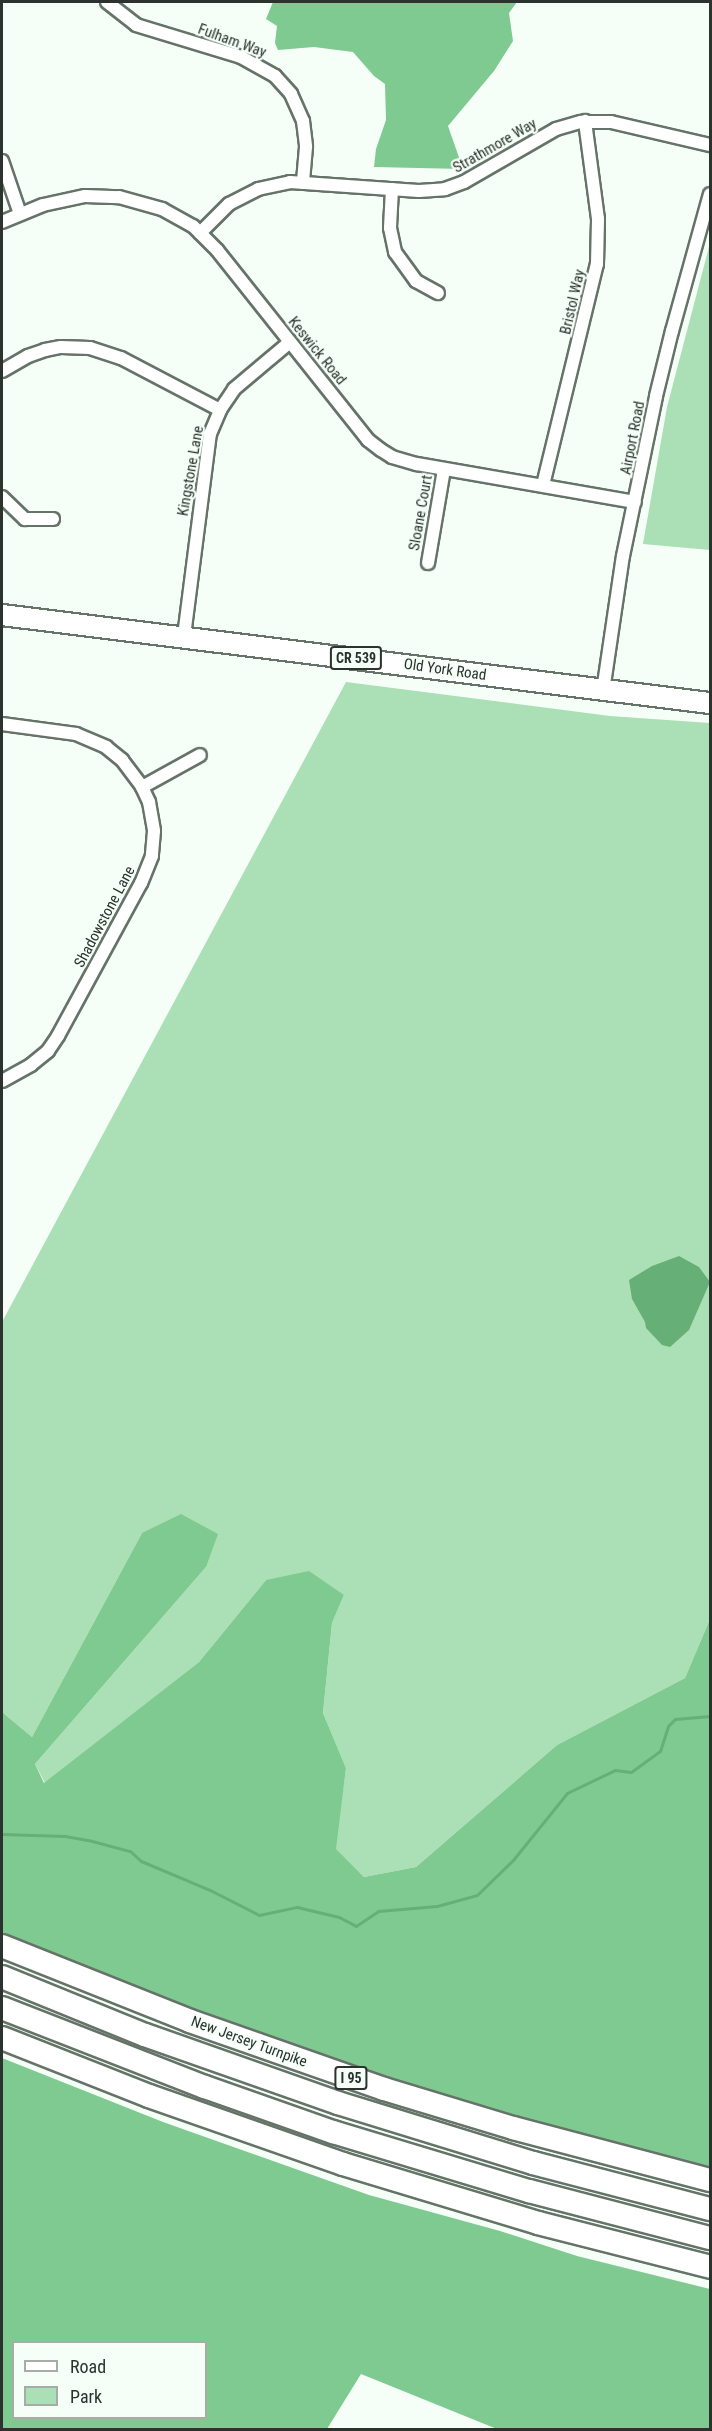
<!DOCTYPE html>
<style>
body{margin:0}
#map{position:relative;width:712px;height:2431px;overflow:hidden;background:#f5fff7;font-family:"Roboto Condensed",sans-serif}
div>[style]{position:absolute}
.green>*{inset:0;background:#abe0b6}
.forest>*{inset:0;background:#7fca90}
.water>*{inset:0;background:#66b078}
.stream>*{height:3px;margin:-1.5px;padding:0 1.5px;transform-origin:1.5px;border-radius:1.5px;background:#66b078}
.roads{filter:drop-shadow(2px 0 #657368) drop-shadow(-2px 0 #657368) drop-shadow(0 2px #657368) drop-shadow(0 -2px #657368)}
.street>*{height:12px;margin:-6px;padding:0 6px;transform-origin:6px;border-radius:6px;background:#fff}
.primary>*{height:20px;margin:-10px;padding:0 10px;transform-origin:10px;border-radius:10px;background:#fff}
.highway>*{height:22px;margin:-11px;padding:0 11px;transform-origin:11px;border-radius:11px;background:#fff}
span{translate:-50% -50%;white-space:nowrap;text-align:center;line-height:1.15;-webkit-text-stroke:4.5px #f5fff7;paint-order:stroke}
.shield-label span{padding:2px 4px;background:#f5fff7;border:2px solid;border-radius:4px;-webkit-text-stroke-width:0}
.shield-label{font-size:14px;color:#2c322d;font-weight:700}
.street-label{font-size:15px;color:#2c322d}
.frame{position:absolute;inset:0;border:3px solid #2c322d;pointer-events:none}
.legend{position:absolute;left:12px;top:2341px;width:195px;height:78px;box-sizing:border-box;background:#f5fff7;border:2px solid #a5ada6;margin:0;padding:8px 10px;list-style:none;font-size:18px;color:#2c322d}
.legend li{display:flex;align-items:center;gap:12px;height:30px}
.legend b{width:30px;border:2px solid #a5ada6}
</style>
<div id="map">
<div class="green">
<i style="clip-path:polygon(710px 243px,710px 550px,643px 544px,667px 407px)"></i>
<i style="clip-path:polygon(346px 682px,610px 716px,710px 723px,710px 1619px,685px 1678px,557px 1745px,416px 1867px,364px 1877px,335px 1849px,346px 1768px,323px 1713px,332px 1623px,344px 1595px,266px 1580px,199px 1662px,45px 1783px,35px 1764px,206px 1567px,142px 1533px,32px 1737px,2px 1712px,2px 1322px)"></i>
</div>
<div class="forest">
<i style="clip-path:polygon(273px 2px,517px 2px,509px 13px,513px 41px,494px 71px,448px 126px,463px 169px,374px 167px,376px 149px,386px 120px,385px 84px,374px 76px,353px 52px,314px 47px,278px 50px,275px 43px,277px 26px,266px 19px)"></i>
<i style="clip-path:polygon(181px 1514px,218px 1534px,206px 1567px,35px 1764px,44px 1783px,199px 1662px,266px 1580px,309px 1571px,344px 1595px,332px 1623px,323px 1713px,346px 1768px,336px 1849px,364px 1877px,416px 1867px,557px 1745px,685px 1678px,710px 1619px,710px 2187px,2px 1953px,2px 1712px,32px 1737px,142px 1533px)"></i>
<i style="clip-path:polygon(evenodd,2px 2058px,163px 2122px,369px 2195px,500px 2231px,577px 2256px,710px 2289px,710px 2429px,497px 2429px,361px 2374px,327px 2429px,2px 2429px,2px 2058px,14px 2342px,206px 2342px,206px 2418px,14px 2418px,14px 2342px)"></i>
</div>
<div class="water">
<i style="clip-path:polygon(679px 1256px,699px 1267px,710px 1282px,689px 1330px,670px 1347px,662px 1345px,646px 1328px,645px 1322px,632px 1299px,629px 1280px,652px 1266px)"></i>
</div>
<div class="stream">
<i style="left:2px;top:1834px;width:63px;rotate:1.8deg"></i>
<i style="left:65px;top:1836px;width:27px;rotate:10deg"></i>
<i style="left:92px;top:1841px;width:39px;rotate:15deg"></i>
<i style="left:130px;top:1851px;width:15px;rotate:42deg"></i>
<i style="left:141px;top:1861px;width:75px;rotate:22.8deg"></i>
<i style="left:210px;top:1890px;width:55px;rotate:27deg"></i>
<i style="left:259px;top:1915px;width:39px;rotate:-12deg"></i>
<i style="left:297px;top:1907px;width:43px;rotate:13.4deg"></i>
<i style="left:339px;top:1917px;width:19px;rotate:28deg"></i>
<i style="left:356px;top:1926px;width:27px;rotate:-34deg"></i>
<i style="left:378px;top:1911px;width:59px;rotate:-4.8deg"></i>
<i style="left:437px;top:1906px;width:41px;rotate:-15.4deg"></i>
<i style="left:477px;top:1895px;width:50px;rotate:-44.2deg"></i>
<i style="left:513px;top:1860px;width:86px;rotate:-51.1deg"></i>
<i style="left:567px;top:1793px;width:53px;rotate:-25.6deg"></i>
<i style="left:615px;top:1770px;width:16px;rotate:7deg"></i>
<i style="left:631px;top:1772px;width:36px;rotate:-36deg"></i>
<i style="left:660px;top:1751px;width:26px;rotate:-72deg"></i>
<i style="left:668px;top:1726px;width:10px;rotate:-45deg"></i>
<i style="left:675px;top:1719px;width:35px;rotate:-5deg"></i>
</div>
<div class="roads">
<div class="street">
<i style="left:107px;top:2px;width:37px;rotate:38deg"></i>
<i style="left:136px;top:25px;width:110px;rotate:16.9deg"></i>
<i style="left:241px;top:57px;width:39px;rotate:29deg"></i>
<i style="left:275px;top:76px;width:24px;rotate:48deg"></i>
<i style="left:291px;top:94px;width:30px;rotate:66deg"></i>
<i style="left:303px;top:121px;width:26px;rotate:83deg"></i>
<i style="left:306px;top:147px;width:36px;rotate:95deg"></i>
<i style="left:2px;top:161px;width:56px;rotate:71.2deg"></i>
<i style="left:392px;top:189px;width:39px;rotate:93deg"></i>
<i style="left:390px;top:228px;width:25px;rotate:78deg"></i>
<i style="left:395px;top:252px;width:36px;rotate:54deg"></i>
<i style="left:416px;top:281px;width:25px;rotate:29deg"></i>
<i style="left:2px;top:222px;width:44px;rotate:-22.5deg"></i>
<i style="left:43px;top:205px;width:43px;rotate:-12.1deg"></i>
<i style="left:85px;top:196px;width:34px;rotate:2deg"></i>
<i style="left:119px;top:197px;width:45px;rotate:15.6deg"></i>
<i style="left:162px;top:209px;width:35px;rotate:29deg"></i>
<i style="left:193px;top:226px;width:34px;rotate:45deg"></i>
<i style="left:217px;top:250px;width:243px;rotate:51.5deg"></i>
<i style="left:368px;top:440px;width:16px;rotate:38deg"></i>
<i style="left:381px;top:450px;width:13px;rotate:32deg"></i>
<i style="left:392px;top:457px;width:26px;rotate:16deg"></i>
<i style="left:417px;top:464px;width:221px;rotate:9.9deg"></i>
<i style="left:200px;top:233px;width:41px;rotate:-45deg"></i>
<i style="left:229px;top:204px;width:33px;rotate:-27deg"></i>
<i style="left:258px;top:189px;width:33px;rotate:-12deg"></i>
<i style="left:290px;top:182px;width:129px;rotate:4deg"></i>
<i style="left:419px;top:191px;width:26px;rotate:-4deg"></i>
<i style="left:445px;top:189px;width:20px;rotate:-20deg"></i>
<i style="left:464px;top:182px;width:106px;rotate:-29.9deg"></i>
<i style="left:556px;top:129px;width:26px;rotate:-16deg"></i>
<i style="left:581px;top:122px;width:30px"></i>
<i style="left:611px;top:122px;width:102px;rotate:13.1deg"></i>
<i style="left:2px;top:371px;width:30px;rotate:-30deg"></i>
<i style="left:28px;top:356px;width:18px;rotate:-19deg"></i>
<i style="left:45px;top:350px;width:16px;rotate:-11deg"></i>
<i style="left:61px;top:347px;width:29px;rotate:2deg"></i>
<i style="left:90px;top:348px;width:33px;rotate:18deg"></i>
<i style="left:121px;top:358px;width:112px;rotate:27.7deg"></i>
<i style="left:543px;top:485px;width:228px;rotate:-76.3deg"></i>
<i style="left:597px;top:264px;width:45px;rotate:-88.7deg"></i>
<i style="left:598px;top:219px;width:99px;rotate:-97.6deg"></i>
<i style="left:2px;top:497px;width:32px;rotate:44deg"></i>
<i style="left:25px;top:519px;width:28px"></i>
<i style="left:428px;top:563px;width:95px;rotate:-80.3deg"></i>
<i style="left:184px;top:636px;width:204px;rotate:-82.7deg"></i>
<i style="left:210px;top:434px;width:26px;rotate:-67deg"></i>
<i style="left:220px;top:410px;width:25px;rotate:-56deg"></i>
<i style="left:234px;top:389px;width:73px;rotate:-40deg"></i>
<i style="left:603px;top:691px;width:136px;rotate:-81.6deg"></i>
<i style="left:623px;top:556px;width:163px;rotate:-78.3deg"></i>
<i style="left:656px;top:396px;width:67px;rotate:-76.2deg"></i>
<i style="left:672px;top:331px;width:142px;rotate:-74.5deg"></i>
<i style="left:2px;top:724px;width:75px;rotate:7.7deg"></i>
<i style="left:76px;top:734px;width:33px;rotate:23deg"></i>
<i style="left:106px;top:747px;width:21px;rotate:39deg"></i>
<i style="left:122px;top:760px;width:34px;rotate:53deg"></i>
<i style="left:142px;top:787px;width:17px;rotate:65deg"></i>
<i style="left:149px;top:802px;width:29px;rotate:80deg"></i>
<i style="left:154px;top:831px;width:25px;rotate:95deg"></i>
<i style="left:152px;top:856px;width:29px;rotate:112deg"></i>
<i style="left:141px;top:883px;width:174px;rotate:118.5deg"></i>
<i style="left:58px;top:1036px;width:18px;rotate:124deg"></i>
<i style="left:48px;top:1051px;width:22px;rotate:141deg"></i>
<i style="left:31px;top:1065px;width:33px;rotate:151deg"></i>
<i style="left:142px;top:787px;width:66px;rotate:-28.9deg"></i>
</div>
<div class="primary">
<i style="left:2px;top:615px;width:713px;rotate:7.09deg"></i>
</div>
<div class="highway">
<i style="left:2px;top:1946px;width:202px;rotate:21.7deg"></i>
<i style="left:190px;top:2021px;width:206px;rotate:19.3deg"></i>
<i style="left:384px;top:2089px;width:135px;rotate:16.8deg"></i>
<i style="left:513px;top:2128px;width:204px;rotate:14.8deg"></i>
<i style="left:2px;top:1977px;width:154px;rotate:22.1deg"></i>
<i style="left:145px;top:2035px;width:205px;rotate:19.4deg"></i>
<i style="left:338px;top:2103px;width:204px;rotate:17.1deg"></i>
<i style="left:533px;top:2163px;width:183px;rotate:14.6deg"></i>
<i style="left:2px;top:2008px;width:218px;rotate:21.3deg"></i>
<i style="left:205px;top:2087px;width:136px;rotate:19.4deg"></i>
<i style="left:333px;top:2132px;width:205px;rotate:16.8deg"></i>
<i style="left:529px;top:2191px;width:187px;rotate:14.6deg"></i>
<i style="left:2px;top:2038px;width:158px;rotate:21.5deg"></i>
<i style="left:149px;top:2096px;width:206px;rotate:19.3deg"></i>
<i style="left:343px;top:2164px;width:204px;rotate:16.8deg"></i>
<i style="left:538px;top:2223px;width:178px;rotate:14.3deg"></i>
</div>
</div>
<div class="shield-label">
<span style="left:356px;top:658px">CR 539</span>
<span style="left:351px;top:2078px">I 95</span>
</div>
<div class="street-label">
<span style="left:232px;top:41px;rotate:20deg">Fulham Way</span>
<span style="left:495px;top:146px;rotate:-30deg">Strathmore Way</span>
<span style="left:573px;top:302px;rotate:-77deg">Bristol Way</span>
<span style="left:317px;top:351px;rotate:51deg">Keswick Road</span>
<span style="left:633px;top:438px;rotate:-79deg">Airport Road</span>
<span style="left:191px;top:471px;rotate:-80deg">Kingstone Lane</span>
<span style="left:421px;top:513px;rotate:-80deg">Sloane Court</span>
<span style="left:445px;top:670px;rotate:8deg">Old York Road</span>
<span style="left:105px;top:917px;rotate:-62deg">Shadowstone Lane</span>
<span style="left:249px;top:2042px;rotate:20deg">New Jersey Turnpike</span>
</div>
<div class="frame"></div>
<ul class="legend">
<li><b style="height:8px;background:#fff"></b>Road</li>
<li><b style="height:16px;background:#abe0b6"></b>Park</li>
</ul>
</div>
